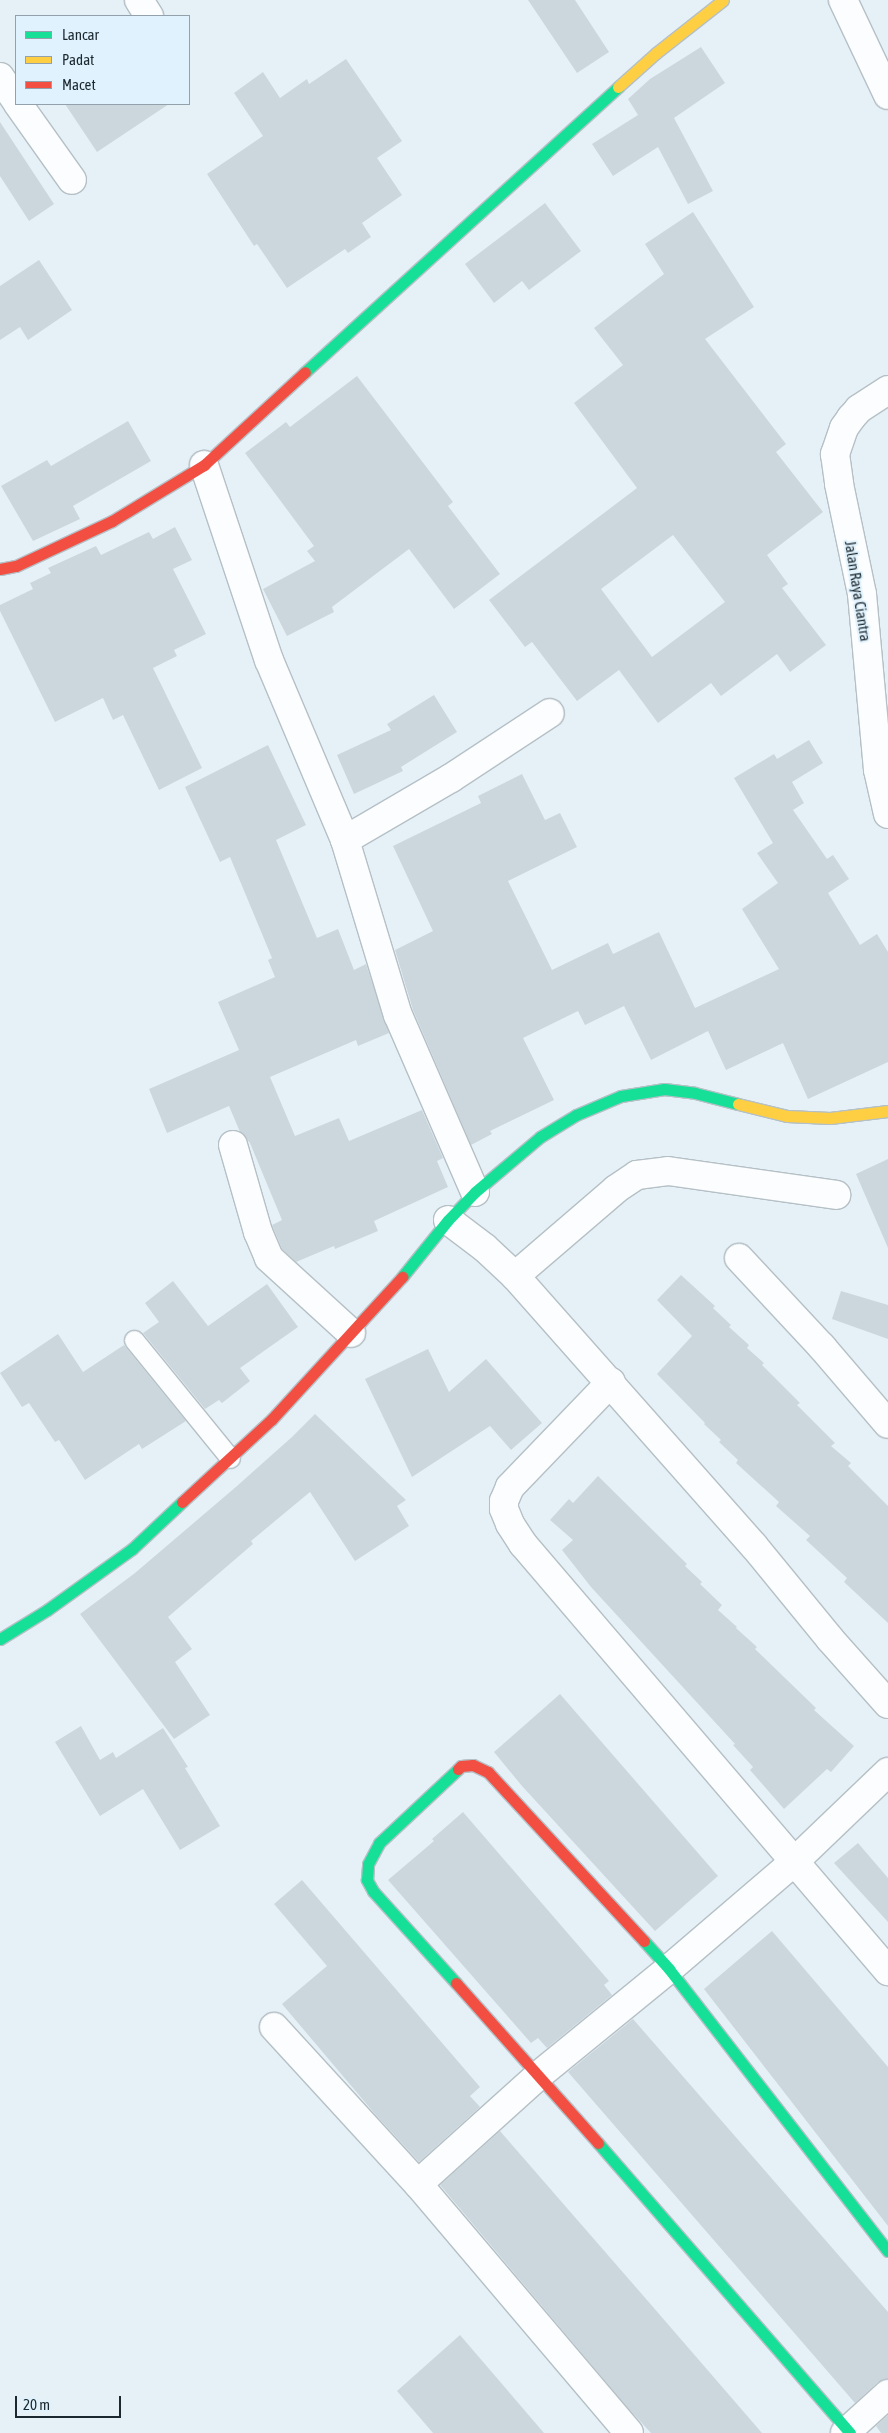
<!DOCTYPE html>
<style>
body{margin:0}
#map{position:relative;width:888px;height:2433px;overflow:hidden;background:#e6f1f7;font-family:"Asap Condensed",sans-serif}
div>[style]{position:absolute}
.building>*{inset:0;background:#ccd7dd}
.roads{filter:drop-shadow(1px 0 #b5c0c6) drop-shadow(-1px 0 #b5c0c6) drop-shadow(0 1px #b5c0c6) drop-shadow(0 -1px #b5c0c6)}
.lane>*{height:19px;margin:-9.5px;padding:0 9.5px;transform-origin:9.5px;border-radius:9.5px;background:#fbfdfe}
.street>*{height:28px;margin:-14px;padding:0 14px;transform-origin:14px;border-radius:14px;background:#fbfdfe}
.fast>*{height:11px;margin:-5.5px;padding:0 5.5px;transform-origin:5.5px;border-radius:5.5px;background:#16e098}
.slow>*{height:11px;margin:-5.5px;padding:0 5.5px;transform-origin:5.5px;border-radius:5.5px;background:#ffcf43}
.jam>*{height:11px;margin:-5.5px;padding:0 5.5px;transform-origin:5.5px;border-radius:5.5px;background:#f24e42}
span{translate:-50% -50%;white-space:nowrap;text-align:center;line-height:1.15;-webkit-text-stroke:4px #e0f2fd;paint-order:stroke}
.street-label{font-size:15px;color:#1c282f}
.legend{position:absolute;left:15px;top:15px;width:175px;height:90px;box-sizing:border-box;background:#e0f2fd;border:1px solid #92a1ab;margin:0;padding:6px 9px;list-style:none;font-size:15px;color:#1c282f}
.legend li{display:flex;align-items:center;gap:10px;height:25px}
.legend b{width:25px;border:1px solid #92a1ab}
.scale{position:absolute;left:15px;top:2396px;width:106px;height:22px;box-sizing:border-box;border:2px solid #1c282f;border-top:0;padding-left:6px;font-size:15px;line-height:18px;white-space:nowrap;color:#1c282f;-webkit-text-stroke:4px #e0f2fd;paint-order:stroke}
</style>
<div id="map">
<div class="building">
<i style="clip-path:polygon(528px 0,575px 0,609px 52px,577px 73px)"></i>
<i style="clip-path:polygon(701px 47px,725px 83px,674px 118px,713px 191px,688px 204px,658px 147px,613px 176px,592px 144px,638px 115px,628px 99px,650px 79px)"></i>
<i style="clip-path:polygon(346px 59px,402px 141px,377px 158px,402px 195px,362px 223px,371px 237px,348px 253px,345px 249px,287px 288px,257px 244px,254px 246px,207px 174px,263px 136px,234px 93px,263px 72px,280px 98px,307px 79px,309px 84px)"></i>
<i style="clip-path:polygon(65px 104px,169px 104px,97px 152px)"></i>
<i style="clip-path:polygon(0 122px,54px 204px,29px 221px,0 176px)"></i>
<i style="clip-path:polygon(545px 203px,581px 251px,529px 290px,522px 281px,494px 303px,465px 264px)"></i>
<i style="clip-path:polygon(evenodd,693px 212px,754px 307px,705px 339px,786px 444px,776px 452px,823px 512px,767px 555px,788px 584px,782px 588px,826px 645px,790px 672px,777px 654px,721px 696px,711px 683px,658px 723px,619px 670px,577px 701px,532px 642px,525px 647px,489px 600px,637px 488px,574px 403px,623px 365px,594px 328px,664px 274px,645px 244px,693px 212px,673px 535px,725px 602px,652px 657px,601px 589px,673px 535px)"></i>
<i style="clip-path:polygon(39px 260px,72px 310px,28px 340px,20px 327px,0 340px,0 286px)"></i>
<i style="clip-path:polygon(357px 376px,453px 502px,448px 506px,500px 574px,454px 609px,409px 549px,332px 607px,334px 612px,287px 636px,263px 589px,315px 561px,307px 551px,314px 546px,245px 453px,286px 422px,290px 427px)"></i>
<i style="clip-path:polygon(128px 421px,151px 461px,73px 506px,80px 519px,33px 541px,1px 486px,47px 460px,51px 466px)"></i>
<i style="clip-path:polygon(175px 527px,192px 560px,173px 569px,206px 634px,174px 650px,177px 656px,153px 668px,202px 768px,159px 790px,123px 715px,113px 720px,103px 698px,55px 722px,0 611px,0 605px,33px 589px,30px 583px,51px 573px,48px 568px,96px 546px,101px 555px,149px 532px,153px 539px)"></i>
<i style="clip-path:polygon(434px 695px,457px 732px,401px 767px,403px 771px,354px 794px,337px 755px,391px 730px,387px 724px)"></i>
<i style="clip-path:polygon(809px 740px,823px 763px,792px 782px,804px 803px,793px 810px,827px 859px,833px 855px,849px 879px,828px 893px,860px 945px,877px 934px,888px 952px,888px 1062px,808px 1099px,783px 1043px,726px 1070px,708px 1031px,651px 1060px,624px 1006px,585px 1025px,578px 1011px,523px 1038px,554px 1100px,490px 1131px,492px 1134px,471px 1145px,413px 1010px,395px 950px,433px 931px,393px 846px,481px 803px,478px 796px,522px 774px,545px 820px,560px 813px,577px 847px,508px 881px,552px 970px,608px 943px,613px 954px,659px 932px,695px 1008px,779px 969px,742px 909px,778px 883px,757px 853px,773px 843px,734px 778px,774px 754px,777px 759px)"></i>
<i style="clip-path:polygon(268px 745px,306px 825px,276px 840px,317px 938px,338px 929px,354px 970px,366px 964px,389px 1033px,358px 1046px,356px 1040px,270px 1077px,295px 1136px,339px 1118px,349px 1141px,422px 1110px,443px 1158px,437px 1161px,448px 1187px,374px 1221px,378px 1231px,335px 1249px,334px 1246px,296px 1262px,282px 1249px,272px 1225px,282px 1220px,250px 1143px,240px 1132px,229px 1106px,167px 1133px,149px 1089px,239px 1050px,218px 1002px,275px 977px,268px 960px,272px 958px,230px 857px,220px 862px,185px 787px)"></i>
<i style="clip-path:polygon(888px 1159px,888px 1248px,856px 1174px)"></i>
<i style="clip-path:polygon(681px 1275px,715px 1306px,713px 1308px,731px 1325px,729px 1327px,749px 1345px,747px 1348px,764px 1363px,762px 1365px,800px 1403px,797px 1405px,835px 1443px,831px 1446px,851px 1463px,848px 1466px,888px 1506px,888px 1623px,844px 1582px,847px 1578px,806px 1540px,810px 1536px,776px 1506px,779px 1502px,736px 1463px,738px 1460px,719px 1442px,721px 1440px,704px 1424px,705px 1423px,657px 1374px,692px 1336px,657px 1300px)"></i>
<i style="clip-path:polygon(173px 1281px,208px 1326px,267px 1284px,298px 1327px,240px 1368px,250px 1381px,222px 1403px,219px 1400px,205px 1409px,143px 1333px,159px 1322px,145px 1303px)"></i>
<i style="clip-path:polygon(841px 1291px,888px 1305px,888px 1339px,832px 1319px)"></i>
<i style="clip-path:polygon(58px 1334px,83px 1372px,124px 1345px,186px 1421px,142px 1449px,139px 1444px,85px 1480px,59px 1440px,55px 1442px,29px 1403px,22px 1407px,0 1373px)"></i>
<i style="clip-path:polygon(428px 1349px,449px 1392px,486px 1359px,542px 1423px,511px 1450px,490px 1426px,412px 1477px,365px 1379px)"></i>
<i style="clip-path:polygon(315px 1414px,406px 1500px,397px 1506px,409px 1526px,355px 1561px,310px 1492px,251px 1541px,253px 1544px,168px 1617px,192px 1649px,175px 1662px,210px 1715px,174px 1739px,80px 1614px,135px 1573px,237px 1486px,292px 1437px)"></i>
<i style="clip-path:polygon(598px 1476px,687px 1564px,685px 1566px,702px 1582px,700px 1584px,722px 1605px,718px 1610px,737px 1627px,736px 1628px,757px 1647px,755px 1649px,816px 1708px,814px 1710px,854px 1746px,831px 1772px,827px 1769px,784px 1809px,750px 1770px,753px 1767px,733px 1745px,735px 1744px,591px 1587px,562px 1550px,573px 1540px,550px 1520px,569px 1499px,573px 1503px)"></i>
<i style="clip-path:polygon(560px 1694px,718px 1876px,655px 1931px,522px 1786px,494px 1752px)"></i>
<i style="clip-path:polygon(81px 1726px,100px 1760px,113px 1752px,116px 1758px,163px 1728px,188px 1767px,185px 1768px,220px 1826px,180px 1850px,143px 1789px,100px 1816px,55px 1742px)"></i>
<i style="clip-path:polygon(463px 1812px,609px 1981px,604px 1985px,612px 1995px,547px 2048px,538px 2038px,531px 2043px,388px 1880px,434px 1841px,432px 1839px)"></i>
<i style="clip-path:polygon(858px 1843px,888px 1878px,888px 1922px,834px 1863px)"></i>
<i style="clip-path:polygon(302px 1880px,480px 2087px,470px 2096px,480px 2107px,419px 2162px,375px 2114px,282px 2004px,327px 1966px,274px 1904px)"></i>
<i style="clip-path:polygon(772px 1931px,888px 2067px,888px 2226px,704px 1989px)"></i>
<i style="clip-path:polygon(633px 2019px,888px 2312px,888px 2379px,878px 2382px,855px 2403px,568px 2072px)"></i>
<i style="clip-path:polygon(500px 2131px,647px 2300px,762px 2433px,651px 2433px,628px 2408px,440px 2185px)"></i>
<i style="clip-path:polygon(460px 2335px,544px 2433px,433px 2433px,397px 2391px)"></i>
<i style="clip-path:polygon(888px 2415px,888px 2433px,881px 2433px,876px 2426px)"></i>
</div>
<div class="roads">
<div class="lane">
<i style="left:134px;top:1340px;width:152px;rotate:50.9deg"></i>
</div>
<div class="street">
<i style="left:139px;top:0;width:19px;rotate:58deg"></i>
<i style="left:843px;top:0;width:105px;rotate:64.7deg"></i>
<i style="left:0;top:77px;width:29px;rotate:56deg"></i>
<i style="left:18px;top:104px;width:93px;rotate:54.6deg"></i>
<i style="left:888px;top:390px;width:35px;rotate:147deg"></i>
<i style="left:859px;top:409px;width:12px;rotate:132deg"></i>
<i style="left:851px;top:418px;width:12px;rotate:125deg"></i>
<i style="left:844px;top:428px;width:28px;rotate:109deg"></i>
<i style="left:835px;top:454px;width:30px;rotate:82deg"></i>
<i style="left:839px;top:484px;width:112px;rotate:78.2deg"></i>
<i style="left:862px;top:594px;width:177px;rotate:84.8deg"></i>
<i style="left:878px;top:770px;width:45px;rotate:77.2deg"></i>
<i style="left:204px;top:465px;width:206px;rotate:71.6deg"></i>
<i style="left:269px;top:660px;width:195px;rotate:67.1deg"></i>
<i style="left:345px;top:840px;width:183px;rotate:73.2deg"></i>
<i style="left:398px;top:1015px;width:193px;rotate:66.5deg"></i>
<i style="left:345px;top:840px;width:123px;rotate:-30.3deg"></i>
<i style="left:451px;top:778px;width:118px;rotate:-33.3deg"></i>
<i style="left:233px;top:1145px;width:91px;rotate:74deg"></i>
<i style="left:258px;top:1232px;width:28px;rotate:67deg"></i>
<i style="left:269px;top:1258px;width:111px;rotate:42.4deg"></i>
<i style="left:448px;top:1220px;width:46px;rotate:37.1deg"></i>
<i style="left:485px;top:1248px;width:41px;rotate:43deg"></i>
<i style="left:515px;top:1276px;width:361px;rotate:48.5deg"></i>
<i style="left:754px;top:1546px;width:120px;rotate:50.7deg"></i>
<i style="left:830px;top:1639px;width:87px;rotate:48.3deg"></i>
<i style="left:739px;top:1258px;width:122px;rotate:47deg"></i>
<i style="left:822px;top:1347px;width:101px;rotate:49.4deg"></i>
<i style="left:515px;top:1276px;width:133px;rotate:-40.7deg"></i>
<i style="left:616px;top:1189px;width:25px;rotate:-34deg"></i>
<i style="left:637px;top:1175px;width:31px;rotate:-7deg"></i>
<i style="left:668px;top:1171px;width:170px;rotate:8.1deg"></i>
<i style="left:611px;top:1382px;width:146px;rotate:133.9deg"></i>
<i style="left:510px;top:1487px;width:15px;rotate:113deg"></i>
<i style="left:504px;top:1501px;width:8px;rotate:90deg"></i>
<i style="left:504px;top:1509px;width:16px;rotate:68deg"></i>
<i style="left:510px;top:1524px;width:24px;rotate:57deg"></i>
<i style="left:523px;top:1544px;width:562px;rotate:49.48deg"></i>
<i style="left:274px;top:2027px;width:213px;rotate:47.5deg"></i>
<i style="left:418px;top:2184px;width:326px;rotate:49.7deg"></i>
<i style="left:418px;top:2184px;width:163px;rotate:-42deg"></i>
<i style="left:539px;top:2075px;width:168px;rotate:-39.2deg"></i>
<i style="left:669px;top:1969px;width:165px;rotate:-40.6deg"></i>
<i style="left:794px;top:1862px;width:130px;rotate:-43.8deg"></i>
<i style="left:845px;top:2433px;width:58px;rotate:-42.2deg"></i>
</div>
<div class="fast">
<i style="left:305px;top:372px;width:423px;rotate:-42.3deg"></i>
<i style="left:402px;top:1277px;width:73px;rotate:-51.1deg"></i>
<i style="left:448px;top:1220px;width:39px;rotate:-46deg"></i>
<i style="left:475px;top:1192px;width:85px;rotate:-40.2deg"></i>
<i style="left:540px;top:1137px;width:42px;rotate:-31.4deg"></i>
<i style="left:576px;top:1115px;width:49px;rotate:-22.9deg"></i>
<i style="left:621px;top:1096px;width:44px;rotate:-9.2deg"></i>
<i style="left:664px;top:1089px;width:31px;rotate:7deg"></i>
<i style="left:695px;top:1093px;width:44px;rotate:14.3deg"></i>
<i style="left:0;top:1639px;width:55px;rotate:-31.7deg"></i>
<i style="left:47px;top:1610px;width:105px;rotate:-35.7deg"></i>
<i style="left:132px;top:1549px;width:69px;rotate:-43.2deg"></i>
<i style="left:644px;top:1941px;width:38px;rotate:48deg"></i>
<i style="left:669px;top:1969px;width:357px;rotate:52.2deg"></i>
<i style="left:456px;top:1983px;width:124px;rotate:-132.1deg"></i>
<i style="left:373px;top:1891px;width:13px;rotate:-119deg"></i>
<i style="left:367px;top:1880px;width:16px;rotate:-86deg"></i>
<i style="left:368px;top:1864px;width:24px;rotate:-62deg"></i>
<i style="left:379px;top:1843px;width:108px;rotate:-43.1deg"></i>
<i style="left:598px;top:2143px;width:384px;rotate:49deg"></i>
</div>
<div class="slow">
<i style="left:618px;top:87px;width:51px;rotate:-41.8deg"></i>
<i style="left:656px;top:53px;width:85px;rotate:-38.3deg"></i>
<i style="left:738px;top:1104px;width:50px;rotate:13.8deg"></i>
<i style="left:787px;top:1116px;width:43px;rotate:2.7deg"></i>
<i style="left:830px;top:1118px;width:58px;rotate:-6.9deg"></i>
</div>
<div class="jam">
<i style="left:0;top:569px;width:16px;rotate:-11deg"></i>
<i style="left:16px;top:566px;width:106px;rotate:-25.1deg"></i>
<i style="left:112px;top:521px;width:108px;rotate:-31.3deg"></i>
<i style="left:204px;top:465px;width:137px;rotate:-42.6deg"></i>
<i style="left:182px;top:1502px;width:122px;rotate:-42.7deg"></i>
<i style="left:272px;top:1419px;width:193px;rotate:-47.5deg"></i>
<i style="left:458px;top:1769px;width:4px;rotate:-45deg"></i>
<i style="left:461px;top:1766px;width:12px;rotate:-5deg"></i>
<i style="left:473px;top:1765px;width:17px;rotate:25deg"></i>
<i style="left:488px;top:1772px;width:230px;rotate:47.3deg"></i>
<i style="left:456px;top:1983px;width:214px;rotate:48.4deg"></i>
</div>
</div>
<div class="street-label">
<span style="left:858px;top:591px;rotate:81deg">Jalan Raya Ciantra</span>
</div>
<ul class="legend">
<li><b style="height:6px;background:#16e098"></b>Lancar</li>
<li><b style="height:6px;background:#ffcf43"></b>Padat</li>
<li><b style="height:6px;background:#f24e42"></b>Macet</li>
</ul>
<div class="scale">20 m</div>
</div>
